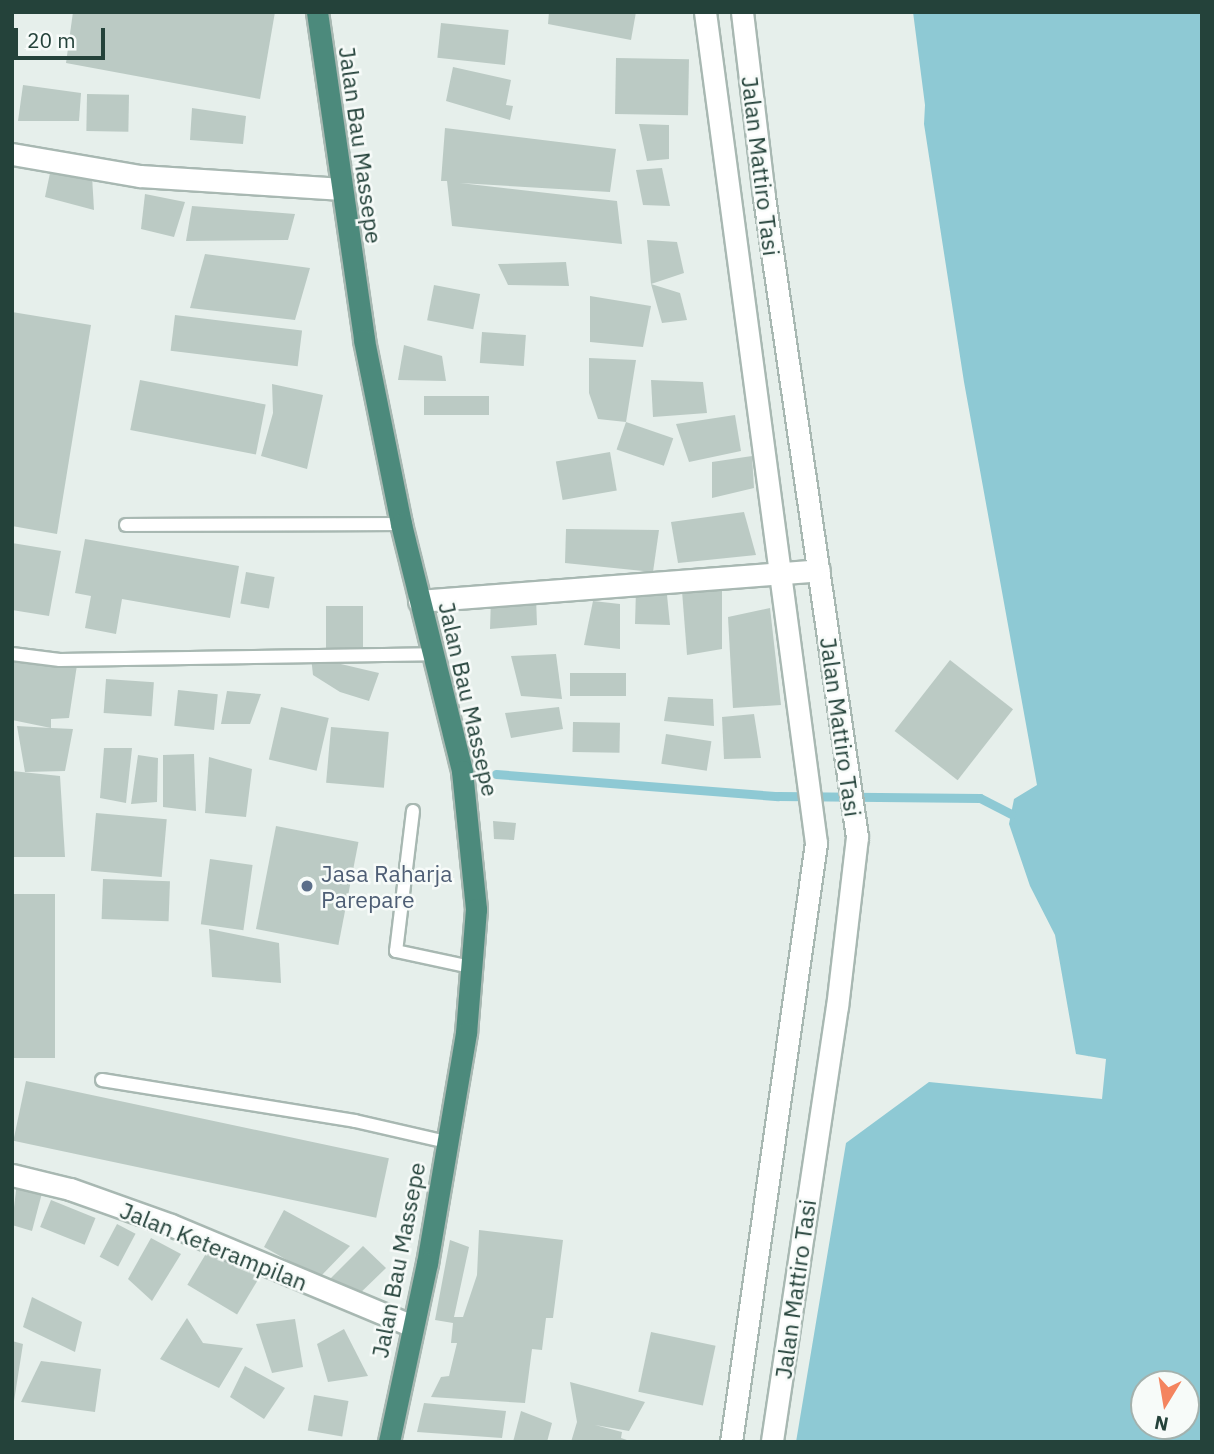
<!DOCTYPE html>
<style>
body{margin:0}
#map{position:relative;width:1214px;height:1454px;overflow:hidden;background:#e6efeb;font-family:"IBM Plex Sans",sans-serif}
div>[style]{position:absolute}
.water>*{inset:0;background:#8ec9d4}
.stream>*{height:9px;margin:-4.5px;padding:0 4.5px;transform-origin:4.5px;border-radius:4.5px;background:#8ec9d4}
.building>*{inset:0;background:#bbcac4;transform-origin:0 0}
.roads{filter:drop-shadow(2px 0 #a8b8b2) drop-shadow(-2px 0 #a8b8b2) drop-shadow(0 2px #a8b8b2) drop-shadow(0 -2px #a8b8b2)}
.service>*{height:12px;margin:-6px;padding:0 6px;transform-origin:6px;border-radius:6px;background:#fff}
.minor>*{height:21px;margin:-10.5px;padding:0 10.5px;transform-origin:10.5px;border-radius:10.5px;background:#fff}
.secondary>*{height:21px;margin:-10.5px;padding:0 10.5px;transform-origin:10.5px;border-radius:10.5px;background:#fff}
.trunk>*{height:21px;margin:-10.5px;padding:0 10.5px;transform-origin:10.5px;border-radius:10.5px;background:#4c8a7c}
.dots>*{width:19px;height:19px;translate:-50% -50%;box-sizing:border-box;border:4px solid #f7fbf9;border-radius:50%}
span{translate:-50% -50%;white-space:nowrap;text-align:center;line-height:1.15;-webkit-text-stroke:5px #f7fbf9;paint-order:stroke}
.street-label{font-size:23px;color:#24423a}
.service-label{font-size:23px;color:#4e5e75}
.left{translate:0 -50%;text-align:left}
.frame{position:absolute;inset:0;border:14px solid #24423a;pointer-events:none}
.north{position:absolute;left:1130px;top:1370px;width:70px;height:70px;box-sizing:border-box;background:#f7fbf9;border:2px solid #a3b1ad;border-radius:50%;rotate:191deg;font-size:19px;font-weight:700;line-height:28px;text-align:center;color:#24423a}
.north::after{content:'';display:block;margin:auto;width:24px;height:32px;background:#f4845f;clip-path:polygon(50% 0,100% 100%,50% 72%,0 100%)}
.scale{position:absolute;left:14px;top:28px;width:91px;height:32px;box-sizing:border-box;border:4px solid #24423a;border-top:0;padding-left:9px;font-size:21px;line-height:24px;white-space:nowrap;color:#24423a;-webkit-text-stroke:5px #f7fbf9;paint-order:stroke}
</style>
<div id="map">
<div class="water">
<i style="clip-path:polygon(evenodd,913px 12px,1202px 12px,1202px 1442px,796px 1442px,846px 1143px,929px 1082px,1102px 1099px,1106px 1059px,1076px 1054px,1055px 935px,1030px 886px,1009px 824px,1014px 799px,1037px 785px,964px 382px,924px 124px,925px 105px,913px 12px,1144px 1384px,1186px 1384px,1186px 1426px,1144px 1426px,1144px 1384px)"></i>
</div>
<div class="stream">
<i style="left:496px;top:774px;width:283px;rotate:4.5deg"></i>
<i style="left:778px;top:796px;width:202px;rotate:0.6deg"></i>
<i style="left:980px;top:798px;width:35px;rotate:27deg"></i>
</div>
<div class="building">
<i style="clip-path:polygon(73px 12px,275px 12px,260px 99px,66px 63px)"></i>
<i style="clip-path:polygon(549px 12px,636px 12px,631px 40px,548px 24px)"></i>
<i style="left:441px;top:23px;width:68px;height:35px;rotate:6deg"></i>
<i style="left:616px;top:58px;width:73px;height:56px;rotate:1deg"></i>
<i style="clip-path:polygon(453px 67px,511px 80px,506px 105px,513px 106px,510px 120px,446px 101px)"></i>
<i style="clip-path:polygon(23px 85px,81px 93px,79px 121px,18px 121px)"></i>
<i style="left:87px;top:94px;width:42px;height:37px;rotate:1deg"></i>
<i style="clip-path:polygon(192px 108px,246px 116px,243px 144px,190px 140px)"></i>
<i style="clip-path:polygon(639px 124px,669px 125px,669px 159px,647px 161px)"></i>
<i style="clip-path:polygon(445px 128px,616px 149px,610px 192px,460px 183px,617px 201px,622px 244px,452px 226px,447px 181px,441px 181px)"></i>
<i style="clip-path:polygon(662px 168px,670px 206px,643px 205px,636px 170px)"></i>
<i style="clip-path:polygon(50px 173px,92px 176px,94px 210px,45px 197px)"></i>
<i style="clip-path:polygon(145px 194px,185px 202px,174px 237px,141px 229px)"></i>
<i style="clip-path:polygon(192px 206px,295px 214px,288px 240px,186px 241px)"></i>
<i style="clip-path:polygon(647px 240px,677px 242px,684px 273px,651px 284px)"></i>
<i style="clip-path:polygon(205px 254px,310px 268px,295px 320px,190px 308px)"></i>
<i style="clip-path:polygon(566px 262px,569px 286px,508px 285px,498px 264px)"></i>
<i style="clip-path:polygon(651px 284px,680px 293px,687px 320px,662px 323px)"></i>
<i style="left:434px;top:285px;width:47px;height:36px;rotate:11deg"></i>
<i style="clip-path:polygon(590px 296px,651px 306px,643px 347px,590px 342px)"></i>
<i style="clip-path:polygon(12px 312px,91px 325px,57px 534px,12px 526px)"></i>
<i style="left:175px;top:315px;width:128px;height:36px;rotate:7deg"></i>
<i style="left:482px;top:332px;width:44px;height:31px;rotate:4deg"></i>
<i style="clip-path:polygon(404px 345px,442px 356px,446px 381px,398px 380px)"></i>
<i style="clip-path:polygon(589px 358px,636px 360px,626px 422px,598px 419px,589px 393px)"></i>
<i style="left:140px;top:380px;width:128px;height:51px;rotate:11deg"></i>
<i style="clip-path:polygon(651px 380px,703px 382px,707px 413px,653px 417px)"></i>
<i style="clip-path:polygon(272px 384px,323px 395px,307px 469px,261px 456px,273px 413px)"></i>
<i style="left:424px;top:396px;width:65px;height:19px"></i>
<i style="clip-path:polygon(735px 415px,741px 451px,689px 462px,676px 424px)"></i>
<i style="left:626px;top:422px;width:50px;height:29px;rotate:19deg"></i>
<i style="left:610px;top:452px;width:39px;height:55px;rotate:80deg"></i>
<i style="clip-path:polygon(752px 456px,754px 488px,712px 498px,712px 462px)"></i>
<i style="clip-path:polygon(744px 512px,756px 555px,678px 563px,671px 522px)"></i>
<i style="clip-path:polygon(566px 529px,659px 530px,653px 572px,565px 563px)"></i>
<i style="clip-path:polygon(85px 539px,239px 566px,230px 618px,122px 599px,116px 634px,85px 628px,91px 596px,75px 593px)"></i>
<i style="clip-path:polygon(12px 543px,61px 551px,49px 616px,12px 610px)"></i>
<i style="left:246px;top:572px;width:29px;height:32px;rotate:10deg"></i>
<i style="clip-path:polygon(666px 585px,670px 625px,635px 624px,636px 590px)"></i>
<i style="clip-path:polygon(722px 586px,722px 649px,687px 655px,682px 591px)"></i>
<i style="clip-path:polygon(491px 597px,536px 597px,537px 625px,490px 629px)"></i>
<i style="clip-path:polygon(593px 601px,620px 604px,620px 649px,584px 645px)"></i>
<i style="left:363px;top:606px;width:42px;height:37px;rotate:90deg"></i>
<i style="clip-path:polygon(770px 608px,781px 705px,733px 708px,728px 617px)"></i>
<i style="clip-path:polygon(556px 654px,562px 699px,521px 696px,511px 656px)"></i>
<i style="clip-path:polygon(311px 657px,379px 673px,369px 701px,340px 692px,313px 675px)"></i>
<i style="left:950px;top:660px;width:80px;height:90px;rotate:38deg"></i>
<i style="clip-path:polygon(12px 662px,77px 665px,69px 718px,51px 719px,51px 728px,73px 729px,65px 771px,25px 772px,17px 726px,51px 728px,12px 720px)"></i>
<i style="left:570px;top:673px;width:56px;height:23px"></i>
<i style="left:106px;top:679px;width:48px;height:34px;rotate:4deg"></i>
<i style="left:178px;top:690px;width:40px;height:36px;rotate:6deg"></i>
<i style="clip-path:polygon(227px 691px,261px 694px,250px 724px,221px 724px)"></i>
<i style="clip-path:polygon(668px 697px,713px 699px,714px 726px,664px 721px)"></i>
<i style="left:281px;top:707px;width:49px;height:54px;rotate:13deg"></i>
<i style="clip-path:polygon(559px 707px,563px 729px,511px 738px,505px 713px)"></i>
<i style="clip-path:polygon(754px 714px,761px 758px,724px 759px,722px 717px)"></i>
<i style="left:573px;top:722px;width:47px;height:30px;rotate:1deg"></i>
<i style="left:331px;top:727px;width:58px;height:56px;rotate:5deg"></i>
<i style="left:666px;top:734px;width:46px;height:30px;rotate:9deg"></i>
<i style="clip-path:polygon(104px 748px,132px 748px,126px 803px,100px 798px)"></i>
<i style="clip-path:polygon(194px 754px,196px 811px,163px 807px,163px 755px)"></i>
<i style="clip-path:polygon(138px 755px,158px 758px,157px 802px,131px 804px)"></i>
<i style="clip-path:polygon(209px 757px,252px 769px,246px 817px,205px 813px)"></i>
<i style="clip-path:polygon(12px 771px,60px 776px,65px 857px,12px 857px)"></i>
<i style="left:96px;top:813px;width:71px;height:58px;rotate:5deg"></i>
<i style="clip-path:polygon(493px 821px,516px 823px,514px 840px,494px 839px)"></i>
<i style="left:276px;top:826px;width:84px;height:105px;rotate:11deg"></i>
<i style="left:210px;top:859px;width:43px;height:66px;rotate:8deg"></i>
<i style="left:103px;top:879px;width:67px;height:40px;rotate:2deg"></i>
<i style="left:55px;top:894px;width:164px;height:43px;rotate:90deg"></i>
<i style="clip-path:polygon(209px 929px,279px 943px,281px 983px,212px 977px)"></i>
<i style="left:26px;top:1081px;width:371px;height:61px;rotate:12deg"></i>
<i style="clip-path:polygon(17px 1182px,42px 1193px,32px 1231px,12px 1225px)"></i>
<i style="left:51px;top:1200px;width:48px;height:29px;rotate:22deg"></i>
<i style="clip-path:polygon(284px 1210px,350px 1246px,319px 1278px,264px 1247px)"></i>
<i style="left:117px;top:1224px;width:21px;height:37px;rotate:28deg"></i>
<i style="clip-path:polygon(479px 1230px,563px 1240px,553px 1318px,546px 1318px,542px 1350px,532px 1349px,525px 1403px,431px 1397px,441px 1377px,449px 1376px,457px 1343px,451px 1343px,453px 1323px,435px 1320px,450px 1240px,469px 1247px,454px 1317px,463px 1317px,477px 1275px)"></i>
<i style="clip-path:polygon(151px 1238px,181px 1254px,152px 1301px,128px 1279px)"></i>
<i style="clip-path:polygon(363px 1246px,386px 1268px,353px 1300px,324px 1285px)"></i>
<i style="left:210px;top:1247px;width:58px;height:44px;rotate:31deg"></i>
<i style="clip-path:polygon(32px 1297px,82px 1322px,75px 1352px,23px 1327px)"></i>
<i style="clip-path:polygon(187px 1318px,203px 1343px,243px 1348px,219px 1388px,160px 1359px)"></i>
<i style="clip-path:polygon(295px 1319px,303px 1367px,272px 1373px,256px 1324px)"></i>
<i style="clip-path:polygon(344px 1329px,368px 1376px,328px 1382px,317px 1344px)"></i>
<i style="left:651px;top:1332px;width:66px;height:61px;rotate:12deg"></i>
<i style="clip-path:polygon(12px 1341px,23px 1344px,14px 1401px,12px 1400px)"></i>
<i style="clip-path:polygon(41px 1361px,101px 1369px,95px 1412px,21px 1402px)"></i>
<i style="clip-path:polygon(245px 1366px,285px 1388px,264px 1419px,230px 1397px)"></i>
<i style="clip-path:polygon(570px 1382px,645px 1402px,629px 1431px,595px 1425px,622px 1432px,621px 1438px,633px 1442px,571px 1442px,577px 1422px)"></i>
<i style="left:314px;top:1395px;width:35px;height:36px;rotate:10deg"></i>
<i style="clip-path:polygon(424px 1403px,506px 1411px,502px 1438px,417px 1432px)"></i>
<i style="clip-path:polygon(521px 1411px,552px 1423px,547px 1442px,513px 1442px)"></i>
</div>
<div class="roads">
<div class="service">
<i style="left:126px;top:525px;width:275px;rotate:-0.2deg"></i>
<i style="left:12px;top:654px;width:48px;rotate:7.1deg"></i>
<i style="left:60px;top:660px;width:372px;rotate:-0.9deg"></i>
<i style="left:413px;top:811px;width:141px;rotate:96.9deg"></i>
<i style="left:396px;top:951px;width:77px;rotate:12deg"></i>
<i style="left:102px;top:1080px;width:256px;rotate:9.2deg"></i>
<i style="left:355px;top:1121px;width:94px;rotate:12.9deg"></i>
</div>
<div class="minor">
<i style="left:12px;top:154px;width:130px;rotate:9.8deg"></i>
<i style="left:140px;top:176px;width:199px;rotate:3.7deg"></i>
<i style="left:419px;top:601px;width:401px;rotate:-4.4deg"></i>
<i style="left:12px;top:1175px;width:60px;rotate:13.6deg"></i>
<i style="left:70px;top:1189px;width:107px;rotate:19.6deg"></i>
<i style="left:171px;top:1225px;width:262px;rotate:22.7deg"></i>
</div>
<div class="secondary">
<i style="left:705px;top:12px;width:838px;rotate:82.39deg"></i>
<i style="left:816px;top:843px;width:605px;rotate:98.08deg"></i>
<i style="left:742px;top:12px;width:186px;rotate:83.2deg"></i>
<i style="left:764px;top:197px;width:647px;rotate:81.73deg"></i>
<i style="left:857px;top:837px;width:170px;rotate:96.7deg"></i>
<i style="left:837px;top:1006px;width:441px;rotate:98.5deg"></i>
</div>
<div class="trunk">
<i style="left:317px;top:12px;width:331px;rotate:81.8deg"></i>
<i style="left:364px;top:340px;width:188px;rotate:78.6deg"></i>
<i style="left:401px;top:524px;width:254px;rotate:76.1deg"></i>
<i style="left:462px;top:771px;width:139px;rotate:84.2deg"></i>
<i style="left:476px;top:909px;width:124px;rotate:94.6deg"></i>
<i style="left:466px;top:1033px;width:233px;rotate:99.6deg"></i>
<i style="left:427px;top:1263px;width:183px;rotate:102deg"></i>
</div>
</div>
<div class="dots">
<i style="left:307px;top:886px;background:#5c6f8a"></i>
</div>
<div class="street-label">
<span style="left:361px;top:145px;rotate:82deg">Jalan Bau Massepe</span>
<span style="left:761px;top:166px;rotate:83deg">Jalan Mattiro Tasi</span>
<span style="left:469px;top:699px;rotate:77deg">Jalan Bau Massepe</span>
<span style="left:841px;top:727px;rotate:82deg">Jalan Mattiro Tasi</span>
<span style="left:214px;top:1246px;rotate:22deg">Jalan Keterampilan</span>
<span style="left:398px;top:1260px;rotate:-79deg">Jalan Bau Massepe</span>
<span style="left:795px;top:1289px;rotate:-82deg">Jalan Mattiro Tasi</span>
</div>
<div class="service-label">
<span class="left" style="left:321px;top:886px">Jasa Raharja<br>Parepare</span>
</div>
<div class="frame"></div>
<div class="north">N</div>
<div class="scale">20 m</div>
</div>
